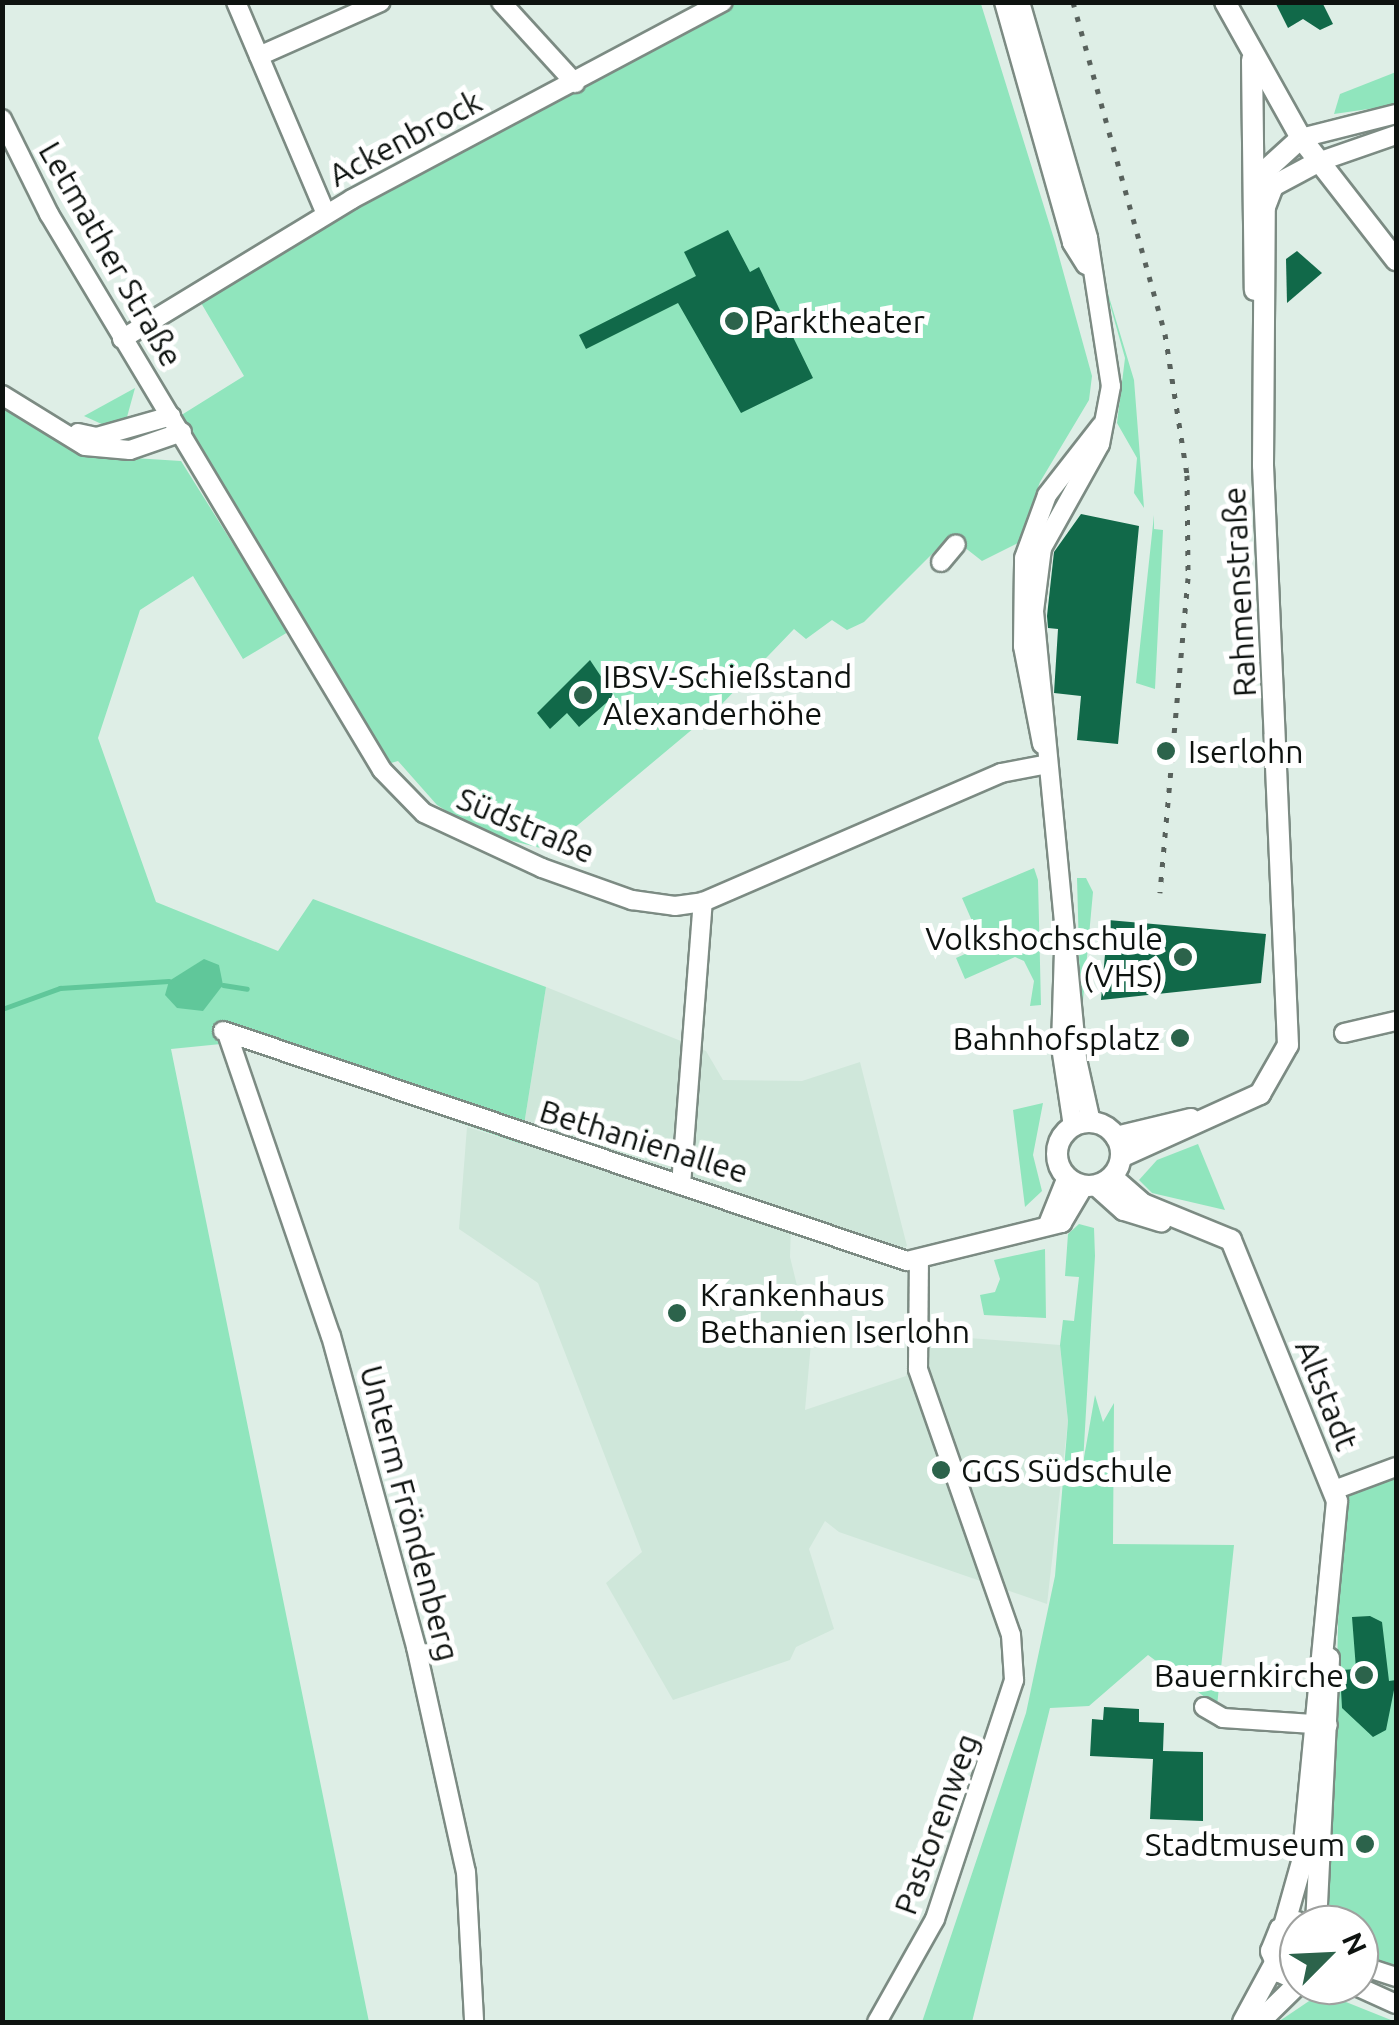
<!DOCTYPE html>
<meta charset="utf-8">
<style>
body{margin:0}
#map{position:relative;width:1399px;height:2025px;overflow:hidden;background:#deeee6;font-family:Ubuntu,sans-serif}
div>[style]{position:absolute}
.built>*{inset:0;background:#cfe7da}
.green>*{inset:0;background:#90e5bd}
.water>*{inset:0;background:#60c79a}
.stream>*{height:5px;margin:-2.5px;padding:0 2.5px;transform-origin:2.5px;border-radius:2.5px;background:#60c79a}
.building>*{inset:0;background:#116949}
.roads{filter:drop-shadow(2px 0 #7c8b83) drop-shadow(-2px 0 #7c8b83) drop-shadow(0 2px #7c8b83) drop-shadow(0 -2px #7c8b83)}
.minor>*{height:18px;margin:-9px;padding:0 9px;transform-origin:9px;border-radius:9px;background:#fff}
.major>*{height:20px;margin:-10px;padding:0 10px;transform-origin:10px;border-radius:10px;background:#fff}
.major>.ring{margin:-10px;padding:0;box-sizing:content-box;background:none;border:20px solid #fff;border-radius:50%}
.rail>*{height:5px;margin-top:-2.5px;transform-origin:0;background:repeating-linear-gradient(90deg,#58615c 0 5px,transparent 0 15px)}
.dots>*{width:28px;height:28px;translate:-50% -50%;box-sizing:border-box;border:5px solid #fff;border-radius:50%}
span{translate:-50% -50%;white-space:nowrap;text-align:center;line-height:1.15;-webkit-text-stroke:10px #fff;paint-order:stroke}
.street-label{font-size:32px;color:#0e1310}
.poi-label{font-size:32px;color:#0e1310}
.left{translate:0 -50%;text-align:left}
.right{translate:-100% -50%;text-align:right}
.frame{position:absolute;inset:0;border:5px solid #0e1310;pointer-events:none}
.north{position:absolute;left:1279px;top:1905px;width:100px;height:100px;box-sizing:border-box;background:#fff;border:2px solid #9fa19f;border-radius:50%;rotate:66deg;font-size:28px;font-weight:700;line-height:40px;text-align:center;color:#0e1310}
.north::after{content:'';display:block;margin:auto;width:35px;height:45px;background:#2c634b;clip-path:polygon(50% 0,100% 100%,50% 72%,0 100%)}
</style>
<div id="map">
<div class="built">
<i style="clip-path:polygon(546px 987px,706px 1051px,723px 1080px,802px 1081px,860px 1062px,907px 1246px,890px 1257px,791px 1225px,790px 1257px,811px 1343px,805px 1410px,906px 1376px,917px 1334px,1060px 1345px,1068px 1421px,1047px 1604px,839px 1532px,825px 1521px,809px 1549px,834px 1629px,796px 1647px,790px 1660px,673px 1700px,606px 1583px,642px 1552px,538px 1283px,459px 1229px,467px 1127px,521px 1144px)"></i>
</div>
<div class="green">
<i style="clip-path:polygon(730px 2px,981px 4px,1055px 242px,1092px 376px,1089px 400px,1040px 482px,1018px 543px,982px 561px,950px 536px,864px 622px,847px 630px,832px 620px,806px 639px,794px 629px,719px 707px,548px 850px,482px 833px,437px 805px,398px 761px,384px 765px,175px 419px,244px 376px,197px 296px)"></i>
<i style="clip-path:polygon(1396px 72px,1396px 105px,1334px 114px,1340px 94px)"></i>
<i style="clip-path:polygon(1091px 237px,1134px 380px,1144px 508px,1134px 493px,1137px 458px,1117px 423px,1125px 358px)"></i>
<i style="clip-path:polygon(135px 388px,127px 417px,106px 426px,84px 416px)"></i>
<i style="clip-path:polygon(3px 406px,86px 455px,181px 461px,288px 632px,243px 659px,193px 576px,140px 610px,98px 738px,156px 902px,278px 951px,313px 899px,546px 987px,521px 1144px,231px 1043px,171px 1049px,369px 2022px,3px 2022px)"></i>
<i style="clip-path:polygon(1154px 515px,1154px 529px,1163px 530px,1155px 689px,1136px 683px)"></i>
<i style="clip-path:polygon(1034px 868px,1038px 880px,1041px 1005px,1030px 1006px,1034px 981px,1024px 961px,1015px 957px,965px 979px,956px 958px,983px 946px,962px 898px)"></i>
<i style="clip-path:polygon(1077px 878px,1086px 878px,1093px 892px,1081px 1022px)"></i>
<i style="clip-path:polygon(1043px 1103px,1033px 1155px,1042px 1191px,1025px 1207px,1013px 1110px)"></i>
<i style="clip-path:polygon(1198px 1144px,1225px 1210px,1152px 1193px,1139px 1180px,1157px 1160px)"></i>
<i style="clip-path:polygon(1079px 1224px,1094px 1228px,1095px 1256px,1083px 1463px,1095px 1395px,1103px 1422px,1114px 1403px,1113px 1544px,1234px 1545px,1217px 1706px,1148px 1655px,1089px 1706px,1050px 1708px,972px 2022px,922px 2022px,1026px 1713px,1055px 1576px,1068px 1421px,1060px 1345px,1063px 1320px,1074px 1321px,1079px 1277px,1065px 1276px,1068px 1234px)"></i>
<i style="clip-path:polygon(1045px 1249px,1046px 1318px,984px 1315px,980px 1295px,995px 1292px,1000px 1279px,994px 1260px)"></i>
<i style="clip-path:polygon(1396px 1470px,1396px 1973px,1359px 1963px,1359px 1925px,1326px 1925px,1323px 1902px,1334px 1806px,1341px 1491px)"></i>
<i style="clip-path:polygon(1318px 1995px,1331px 1996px,1396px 2022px,1278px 2022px)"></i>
</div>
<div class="water">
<i style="clip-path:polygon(204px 959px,219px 965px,223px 985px,203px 1011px,177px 1008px,165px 995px,169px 981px)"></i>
</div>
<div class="stream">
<i style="left:223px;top:985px;width:24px;rotate:9deg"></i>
<i style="left:2px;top:1009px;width:62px;rotate:-19.9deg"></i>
<i style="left:60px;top:988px;width:109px;rotate:-3.7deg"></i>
</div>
<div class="building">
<i style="clip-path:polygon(1275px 2px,1322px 2px,1333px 24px,1320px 30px,1303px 19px,1288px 28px)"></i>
<i style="clip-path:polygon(728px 230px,750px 272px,759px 267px,813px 378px,741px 413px,678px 303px,586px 349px,579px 335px,696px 276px,684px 252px)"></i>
<i style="clip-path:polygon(1297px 251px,1322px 273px,1287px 303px,1286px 259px)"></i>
<i style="clip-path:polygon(1081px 514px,1139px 526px,1118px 744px,1077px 740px,1081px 696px,1054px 693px,1058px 629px,1048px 628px,1047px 616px,1054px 552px)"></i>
<i style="clip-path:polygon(590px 660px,614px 696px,579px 727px,567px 713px,550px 729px,537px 713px)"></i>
<i style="clip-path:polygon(1108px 920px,1266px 934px,1261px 983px,1101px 1000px)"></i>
<i style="clip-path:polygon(1370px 1616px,1382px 1622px,1389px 1681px,1396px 1680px,1386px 1730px,1373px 1737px,1342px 1708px,1341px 1690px,1342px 1670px,1356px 1669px,1352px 1617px)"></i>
<i style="clip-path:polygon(1104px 1707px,1139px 1709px,1139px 1722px,1164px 1723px,1163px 1751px,1203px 1752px,1203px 1821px,1150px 1819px,1153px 1759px,1090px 1756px,1092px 1719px,1103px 1720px)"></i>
</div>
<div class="roads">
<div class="minor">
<i style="left:236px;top:2px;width:230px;rotate:67deg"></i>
<i style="left:501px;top:2px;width:110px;rotate:47.6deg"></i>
<i style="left:1004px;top:2px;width:250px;rotate:74.2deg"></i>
<i style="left:1072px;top:243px;width:26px;rotate:58deg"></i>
<i style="left:1020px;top:2px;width:246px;rotate:73.9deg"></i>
<i style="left:1088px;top:238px;width:150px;rotate:81.2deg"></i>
<i style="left:1111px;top:386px;width:59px;rotate:100.7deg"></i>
<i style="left:1100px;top:444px;width:119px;rotate:119.1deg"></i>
<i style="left:1042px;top:548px;width:64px;rotate:97.2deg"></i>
<i style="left:1034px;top:611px;width:455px;rotate:84.5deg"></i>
<i style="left:1078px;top:1064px;width:59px;rotate:77.4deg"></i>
<i style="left:259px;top:56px;width:133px;rotate:-23.9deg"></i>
<i style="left:2px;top:119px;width:106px;rotate:63.7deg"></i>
<i style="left:49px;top:214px;width:648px;rotate:59.08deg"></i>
<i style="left:382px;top:770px;width:60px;rotate:45.7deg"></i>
<i style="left:424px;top:813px;width:130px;rotate:25deg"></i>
<i style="left:542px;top:868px;width:96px;rotate:19.6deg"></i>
<i style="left:632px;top:900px;width:43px;rotate:7.9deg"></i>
<i style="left:675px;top:906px;width:28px;rotate:-8deg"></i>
<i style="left:703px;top:902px;width:325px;rotate:-23.4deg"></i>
<i style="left:1001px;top:773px;width:48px;rotate:-10.8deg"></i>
<i style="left:1301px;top:138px;width:98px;rotate:-14.2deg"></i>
<i style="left:1318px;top:162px;width:83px;rotate:-19.1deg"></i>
<i style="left:122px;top:339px;width:269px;rotate:-31.3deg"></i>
<i style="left:352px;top:199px;width:420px;rotate:-28deg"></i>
<i style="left:2px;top:395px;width:97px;rotate:31.6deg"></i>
<i style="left:85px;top:446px;width:45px;rotate:5.1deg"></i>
<i style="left:130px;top:450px;width:55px;rotate:-19.1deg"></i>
<i style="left:78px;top:433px;width:19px;rotate:12deg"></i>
<i style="left:97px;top:437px;width:77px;rotate:-15.8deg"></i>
<i style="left:941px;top:562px;width:23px;rotate:-50deg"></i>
<i style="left:1042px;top:744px;width:100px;rotate:-101deg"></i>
<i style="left:1023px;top:646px;width:88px;rotate:-89.3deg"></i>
<i style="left:1024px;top:558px;width:67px;rotate:-69.9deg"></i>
<i style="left:1047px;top:495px;width:88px;rotate:-52deg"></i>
<i style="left:1064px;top:950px;width:97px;rotate:91.8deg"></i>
<i style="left:1061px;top:1047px;width:80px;rotate:81.4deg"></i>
<i style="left:223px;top:1031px;width:722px;rotate:18.59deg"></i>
<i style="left:907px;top:1261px;width:160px;rotate:-13.8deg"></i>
<i style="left:1062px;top:1223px;width:43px;rotate:-59.3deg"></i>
<i style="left:227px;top:1033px;width:320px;rotate:71.1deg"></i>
<i style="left:331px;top:1336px;width:322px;rotate:74.7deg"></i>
<i style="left:416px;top:1647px;width:230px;rotate:77.5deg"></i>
<i style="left:466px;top:1872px;width:150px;rotate:86.9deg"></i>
<i style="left:1344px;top:1033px;width:53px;rotate:-13deg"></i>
<i style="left:681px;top:1185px;width:284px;rotate:-85.6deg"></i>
<i style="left:1048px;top:1224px;width:51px;rotate:-68deg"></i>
<i style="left:1334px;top:1490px;width:66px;rotate:-20.4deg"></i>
<i style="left:1204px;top:1707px;width:22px;rotate:30deg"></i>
<i style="left:1223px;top:1718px;width:105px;rotate:3.8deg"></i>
<i style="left:1359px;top:1965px;width:39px;rotate:18deg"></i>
<i style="left:1354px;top:1985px;width:46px;rotate:24.3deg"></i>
<i style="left:877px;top:2022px;width:118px;rotate:-60.6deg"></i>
<i style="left:935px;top:1919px;width:252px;rotate:-71.7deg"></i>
<i style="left:1014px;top:1680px;width:45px;rotate:-93.8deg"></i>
<i style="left:1011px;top:1635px;width:282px;rotate:-109.3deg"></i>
<i style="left:918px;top:1369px;width:107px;rotate:-89.5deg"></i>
</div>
<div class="major">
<i style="left:1225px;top:2px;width:156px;rotate:60.8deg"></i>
<i style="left:1301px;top:138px;width:155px;rotate:52.1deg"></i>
<i style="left:1252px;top:60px;width:230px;rotate:89.3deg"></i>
<i style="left:1256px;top:179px;width:61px;rotate:-42.3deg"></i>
<i class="ring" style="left:1057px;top:1122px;width:44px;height:44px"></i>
<i style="left:1116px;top:1137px;width:77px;rotate:-13.5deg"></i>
<i style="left:1121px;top:1157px;width:153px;rotate:-24.4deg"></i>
<i style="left:1260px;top:1094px;width:56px;rotate:-60.3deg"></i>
<i style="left:1288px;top:1045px;width:581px;rotate:-92.47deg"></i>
<i style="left:1263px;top:465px;width:258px;rotate:-89.6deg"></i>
<i style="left:1265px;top:207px;width:22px;rotate:-69deg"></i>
<i style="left:1273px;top:186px;width:51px;rotate:-28.1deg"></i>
<i style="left:1112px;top:1177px;width:41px;rotate:41.1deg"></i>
<i style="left:1143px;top:1204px;width:95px;rotate:22.2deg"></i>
<i style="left:1231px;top:1240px;width:282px;rotate:67.9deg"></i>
<i style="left:1337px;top:1501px;width:363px;rotate:95.5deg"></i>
<i style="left:1302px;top:1862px;width:66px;rotate:105.7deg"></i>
<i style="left:1097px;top:1186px;width:36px;rotate:42deg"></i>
<i style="left:1124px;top:1210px;width:39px;rotate:17deg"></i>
<i style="left:1297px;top:1922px;width:18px;rotate:158deg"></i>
<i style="left:1280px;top:1929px;width:24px;rotate:112deg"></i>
<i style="left:1271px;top:1951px;width:23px;rotate:67deg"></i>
<i style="left:1280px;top:1972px;width:21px;rotate:25deg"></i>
<i style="left:1316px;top:1925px;width:267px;rotate:-87.2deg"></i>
<i style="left:1243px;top:2022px;width:65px;rotate:-61.5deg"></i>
<i style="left:1259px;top:2022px;width:56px;rotate:-44.3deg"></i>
</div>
</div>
<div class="rail">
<i style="left:1073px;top:2px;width:345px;rotate:74.5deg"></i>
<i style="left:1165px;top:334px;width:143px;rotate:81.1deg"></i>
<i style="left:1187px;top:475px;width:103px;rotate:89.4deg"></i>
<i style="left:1188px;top:578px;width:316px;rotate:95.1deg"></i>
</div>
<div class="dots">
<i style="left:734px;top:321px;background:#2c634b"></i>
<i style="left:583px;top:695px;background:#2c634b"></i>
<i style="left:1166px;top:751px;background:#2c634b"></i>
<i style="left:1183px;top:957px;background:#2c634b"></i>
<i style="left:1180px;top:1038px;background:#2c634b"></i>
<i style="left:677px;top:1313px;background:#2c634b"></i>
<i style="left:941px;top:1470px;background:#2c634b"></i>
<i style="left:1364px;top:1675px;background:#2c634b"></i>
<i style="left:1365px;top:1844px;background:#2c634b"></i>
</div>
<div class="street-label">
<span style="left:405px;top:138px;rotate:-28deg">Ackenbrock</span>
<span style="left:111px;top:254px;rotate:60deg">Letmather Straße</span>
<span style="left:1239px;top:592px;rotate:-93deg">Rahmenstraße</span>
<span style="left:526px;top:825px;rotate:23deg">Südstraße</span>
<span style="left:644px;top:1141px;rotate:17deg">Bethanienallee</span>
<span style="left:1327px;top:1395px;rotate:68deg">Altstadt</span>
<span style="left:410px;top:1513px;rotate:75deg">Unterm Fröndenberg</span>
<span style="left:936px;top:1824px;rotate:-70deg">Pastorenweg</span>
</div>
<div class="poi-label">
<span class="left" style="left:754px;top:321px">Parktheater</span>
<span class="left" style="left:603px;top:695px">IBSV-Schießstand<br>Alexanderhöhe</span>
<span class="left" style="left:1188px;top:751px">Iserlohn</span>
<span class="right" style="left:1163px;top:957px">Volkshochschule<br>(VHS)</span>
<span class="right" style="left:1160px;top:1038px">Bahnhofsplatz</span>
<span class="left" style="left:700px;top:1313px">Krankenhaus<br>Bethanien Iserlohn</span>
<span class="left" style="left:961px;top:1470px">GGS Südschule</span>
<span class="right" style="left:1344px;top:1675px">Bauernkirche</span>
<span class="right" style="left:1345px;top:1844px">Stadtmuseum</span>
</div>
<div class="frame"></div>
<div class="north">N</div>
</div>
